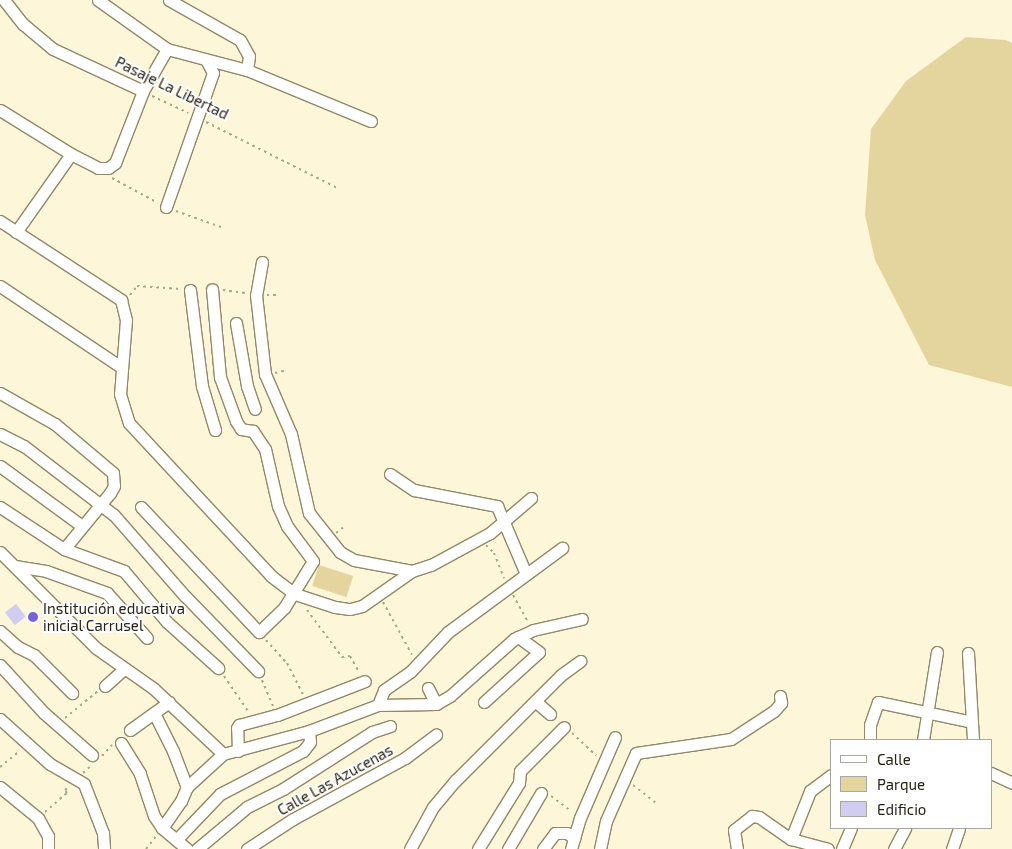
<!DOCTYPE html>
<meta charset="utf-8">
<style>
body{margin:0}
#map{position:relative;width:1012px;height:849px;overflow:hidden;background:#fef6d8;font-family:"Exo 2",sans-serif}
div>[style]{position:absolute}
.green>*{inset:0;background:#e4d59f;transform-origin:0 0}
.building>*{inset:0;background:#d0cdf1;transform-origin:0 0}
.path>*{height:2px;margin-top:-1px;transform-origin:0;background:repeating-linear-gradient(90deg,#aba48c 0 2.5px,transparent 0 6.5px)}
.roads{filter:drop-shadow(1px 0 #928866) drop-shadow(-1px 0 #928866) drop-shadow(0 1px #928866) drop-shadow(0 -1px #928866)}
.street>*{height:11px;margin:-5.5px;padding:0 5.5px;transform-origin:5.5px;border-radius:5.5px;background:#fff}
.dots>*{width:14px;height:14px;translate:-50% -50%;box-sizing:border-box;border:2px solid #fff;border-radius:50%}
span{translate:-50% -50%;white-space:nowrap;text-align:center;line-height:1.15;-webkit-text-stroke:4px #fff;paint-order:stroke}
.street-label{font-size:15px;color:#272315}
.poi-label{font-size:15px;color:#272315}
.left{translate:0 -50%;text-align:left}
.legend{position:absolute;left:830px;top:739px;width:162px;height:90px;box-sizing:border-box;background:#fff;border:1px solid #a9a7a1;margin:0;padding:6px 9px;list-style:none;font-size:15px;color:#272315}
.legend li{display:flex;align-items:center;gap:10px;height:25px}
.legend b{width:25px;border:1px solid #a9a7a1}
</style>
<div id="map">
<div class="green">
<i style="clip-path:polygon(966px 37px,1005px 40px,1012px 43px,1012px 387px,929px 365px,875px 260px,865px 215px,871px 129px,906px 81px)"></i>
<i style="left:319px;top:565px;width:36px;height:22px;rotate:18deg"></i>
</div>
<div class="building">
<i style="left:16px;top:604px;width:16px;height:14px;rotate:52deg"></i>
</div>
<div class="path">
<i style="left:152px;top:96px;width:40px;rotate:25deg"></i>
<i style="left:206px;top:122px;width:149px;rotate:26.7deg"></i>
<i style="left:112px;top:178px;width:52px;rotate:28.5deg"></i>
<i style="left:176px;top:211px;width:48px;rotate:19.6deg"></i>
<i style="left:223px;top:290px;width:22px;rotate:8deg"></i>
<i style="left:130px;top:295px;width:11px;rotate:-52deg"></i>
<i style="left:137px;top:286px;width:44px;rotate:3.9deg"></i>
<i style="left:267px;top:295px;width:10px"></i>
<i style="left:275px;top:373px;width:12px;rotate:-14deg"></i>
<i style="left:336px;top:533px;width:11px;rotate:-38deg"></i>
<i style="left:486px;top:545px;width:11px;rotate:45deg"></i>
<i style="left:494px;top:553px;width:27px;rotate:68deg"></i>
<i style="left:513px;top:595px;width:31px;rotate:61deg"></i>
<i style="left:383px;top:602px;width:60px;rotate:61.3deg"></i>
<i style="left:307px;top:610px;width:59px;rotate:53.3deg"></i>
<i style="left:342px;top:657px;width:8px;rotate:-7deg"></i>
<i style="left:350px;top:656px;width:18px;rotate:61deg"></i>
<i style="left:266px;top:640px;width:31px;rotate:48deg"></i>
<i style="left:287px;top:663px;width:35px;rotate:63deg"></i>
<i style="left:224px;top:676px;width:42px;rotate:55.6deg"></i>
<i style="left:262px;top:680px;width:28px;rotate:67deg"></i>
<i style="left:65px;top:718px;width:43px;rotate:-39.3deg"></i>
<i style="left:572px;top:733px;width:33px;rotate:43deg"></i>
<i style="left:102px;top:756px;width:15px;rotate:-48deg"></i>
<i style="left:0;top:767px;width:26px;rotate:-39deg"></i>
<i style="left:83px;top:773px;width:13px;rotate:-42deg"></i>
<i style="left:633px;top:785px;width:31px;rotate:38deg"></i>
<i style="left:551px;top:796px;width:25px;rotate:37deg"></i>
<i style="left:45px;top:812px;width:29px;rotate:-41deg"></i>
<i style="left:67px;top:793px;width:4px;rotate:-124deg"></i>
<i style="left:65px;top:790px;width:6px;rotate:-45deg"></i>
<i style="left:146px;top:849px;width:18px;rotate:-52deg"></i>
</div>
<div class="roads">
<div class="street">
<i style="left:4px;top:0;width:31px;rotate:52deg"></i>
<i style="left:23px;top:24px;width:39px;rotate:40deg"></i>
<i style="left:53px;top:49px;width:99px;rotate:25deg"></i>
<i style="left:98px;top:0;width:85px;rotate:35.4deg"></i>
<i style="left:167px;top:49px;width:83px;rotate:14.7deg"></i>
<i style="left:247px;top:70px;width:134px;rotate:22.4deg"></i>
<i style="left:169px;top:0;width:81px;rotate:29.4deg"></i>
<i style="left:240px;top:40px;width:18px;rotate:61deg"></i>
<i style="left:249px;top:56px;width:14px;rotate:98deg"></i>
<i style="left:0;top:110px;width:84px;rotate:31.8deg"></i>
<i style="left:71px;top:154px;width:30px;rotate:27deg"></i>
<i style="left:98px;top:168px;width:10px"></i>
<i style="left:108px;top:168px;width:9px;rotate:-36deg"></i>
<i style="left:115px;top:163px;width:77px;rotate:-68.7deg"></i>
<i style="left:143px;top:91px;width:48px;rotate:-60.3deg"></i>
<i style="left:166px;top:207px;width:142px;rotate:-70.7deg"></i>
<i style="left:213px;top:73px;width:15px;rotate:-118deg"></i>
<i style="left:0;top:221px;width:145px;rotate:33.1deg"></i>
<i style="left:121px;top:300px;width:21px;rotate:76deg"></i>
<i style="left:126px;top:320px;width:74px;rotate:94.6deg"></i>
<i style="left:120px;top:394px;width:30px;rotate:73deg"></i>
<i style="left:129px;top:423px;width:209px;rotate:47.1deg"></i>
<i style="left:271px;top:576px;width:30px;rotate:37deg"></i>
<i style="left:295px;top:594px;width:42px;rotate:18deg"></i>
<i style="left:335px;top:607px;width:15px;rotate:8deg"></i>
<i style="left:350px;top:609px;width:12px;rotate:-14deg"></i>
<i style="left:362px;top:606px;width:61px;rotate:-35deg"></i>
<i style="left:412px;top:571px;width:20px;rotate:-18deg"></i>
<i style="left:431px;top:565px;width:67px;rotate:-28.5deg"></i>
<i style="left:490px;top:533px;width:54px;rotate:-40.5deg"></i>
<i style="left:16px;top:232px;width:95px;rotate:-54.8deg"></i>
<i style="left:262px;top:262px;width:34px;rotate:100deg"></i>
<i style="left:256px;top:295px;width:80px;rotate:83.5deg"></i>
<i style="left:265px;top:374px;width:65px;rotate:66.6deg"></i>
<i style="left:291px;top:434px;width:81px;rotate:77.2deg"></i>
<i style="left:309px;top:513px;width:50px;rotate:51.5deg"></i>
<i style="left:340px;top:552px;width:16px;rotate:30deg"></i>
<i style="left:354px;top:560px;width:59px;rotate:10.7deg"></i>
<i style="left:0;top:286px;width:146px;rotate:33.8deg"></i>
<i style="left:190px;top:290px;width:97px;rotate:82.9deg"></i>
<i style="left:202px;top:386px;width:46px;rotate:73.5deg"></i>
<i style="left:236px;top:323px;width:64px;rotate:80.1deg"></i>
<i style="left:247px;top:386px;width:24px;rotate:71deg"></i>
<i style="left:0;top:393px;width:63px;rotate:29.4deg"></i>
<i style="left:55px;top:424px;width:76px;rotate:40.2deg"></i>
<i style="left:113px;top:473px;width:13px;rotate:86deg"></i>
<i style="left:114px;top:486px;width:8px;rotate:120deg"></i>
<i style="left:110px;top:493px;width:72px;rotate:129.4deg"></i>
<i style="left:0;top:434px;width:27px;rotate:27deg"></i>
<i style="left:24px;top:446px;width:113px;rotate:37.5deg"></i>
<i style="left:114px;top:515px;width:108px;rotate:48.8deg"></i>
<i style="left:185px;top:596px;width:105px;rotate:45.8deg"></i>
<i style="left:0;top:466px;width:102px;rotate:36.2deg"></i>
<i style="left:390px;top:474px;width:29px;rotate:34deg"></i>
<i style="left:414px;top:490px;width:85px;rotate:10.9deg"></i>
<i style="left:497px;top:506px;width:74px;rotate:66.9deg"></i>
<i style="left:0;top:507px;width:77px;rotate:33.3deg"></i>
<i style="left:64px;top:549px;width:64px;rotate:20.1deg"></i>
<i style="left:124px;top:571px;width:67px;rotate:49.9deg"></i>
<i style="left:167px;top:622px;width:69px;rotate:42deg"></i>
<i style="left:141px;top:507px;width:172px;rotate:46.7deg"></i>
<i style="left:259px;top:632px;width:35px;rotate:-44deg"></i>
<i style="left:284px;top:608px;width:55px;rotate:-58.3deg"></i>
<i style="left:313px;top:561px;width:44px;rotate:-126.6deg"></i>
<i style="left:287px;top:526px;width:22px;rotate:-114deg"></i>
<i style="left:278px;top:506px;width:58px;rotate:-102.8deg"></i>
<i style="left:265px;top:449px;width:22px;rotate:-124deg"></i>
<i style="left:253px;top:431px;width:12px;rotate:-171deg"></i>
<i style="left:241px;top:429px;width:9px;rotate:-122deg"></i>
<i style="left:236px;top:421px;width:47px;rotate:-110deg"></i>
<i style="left:220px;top:377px;width:88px;rotate:-95.2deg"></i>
<i style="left:0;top:552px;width:136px;rotate:45deg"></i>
<i style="left:96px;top:648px;width:70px;rotate:35.1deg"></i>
<i style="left:153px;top:688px;width:96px;rotate:43.3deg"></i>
<i style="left:15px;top:566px;width:31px;rotate:9deg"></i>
<i style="left:46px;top:571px;width:65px;rotate:19.8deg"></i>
<i style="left:107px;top:593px;width:60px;rotate:48.4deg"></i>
<i style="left:0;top:631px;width:24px;rotate:42deg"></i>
<i style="left:18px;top:647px;width:18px;rotate:27deg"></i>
<i style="left:34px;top:655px;width:54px;rotate:45deg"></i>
<i style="left:968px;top:653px;width:87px;rotate:86.7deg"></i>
<i style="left:0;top:665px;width:65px;rotate:47.5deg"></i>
<i style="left:44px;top:713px;width:64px;rotate:41.2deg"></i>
<i style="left:105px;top:686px;width:25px;rotate:-42deg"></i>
<i style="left:428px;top:688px;width:18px;rotate:63deg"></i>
<i style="left:535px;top:701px;width:20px;rotate:41deg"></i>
<i style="left:484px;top:702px;width:74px;rotate:-42.3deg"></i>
<i style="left:539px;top:652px;width:26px;rotate:-144deg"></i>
<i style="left:378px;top:705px;width:16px;rotate:-68deg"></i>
<i style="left:384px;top:690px;width:32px;rotate:-35deg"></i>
<i style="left:410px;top:672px;width:55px;rotate:-46.5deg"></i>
<i style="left:448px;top:632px;width:142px;rotate:-36.4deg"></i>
<i style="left:154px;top:713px;width:42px;rotate:63.4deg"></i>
<i style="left:173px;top:751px;width:39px;rotate:69deg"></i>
<i style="left:0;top:719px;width:67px;rotate:42deg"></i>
<i style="left:50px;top:764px;width:39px;rotate:30deg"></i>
<i style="left:84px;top:784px;width:53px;rotate:68.8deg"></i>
<i style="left:103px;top:833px;width:16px;rotate:86deg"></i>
<i style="left:130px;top:730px;width:48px;rotate:-35.7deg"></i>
<i style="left:870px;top:740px;width:15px;rotate:-90deg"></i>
<i style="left:870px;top:725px;width:24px;rotate:-71deg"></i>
<i style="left:878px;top:702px;width:96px;rotate:12deg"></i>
<i style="left:923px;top:740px;width:89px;rotate:-81deg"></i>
<i style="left:121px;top:743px;width:36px;rotate:58deg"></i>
<i style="left:140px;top:774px;width:44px;rotate:71.6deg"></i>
<i style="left:154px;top:816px;width:14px;rotate:56deg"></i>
<i style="left:162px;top:828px;width:33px;rotate:40deg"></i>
<i style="left:238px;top:751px;width:23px;rotate:-92deg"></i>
<i style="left:237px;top:728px;width:4px;rotate:-56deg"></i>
<i style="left:239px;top:725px;width:39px;rotate:-15deg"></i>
<i style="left:277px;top:715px;width:94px;rotate:-21.1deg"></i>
<i style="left:991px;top:773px;width:23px;rotate:25deg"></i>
<i style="left:0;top:787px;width:49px;rotate:39.2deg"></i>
<i style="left:38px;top:818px;width:21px;rotate:61deg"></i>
<i style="left:48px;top:836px;width:13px;rotate:90deg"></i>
<i style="left:162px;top:828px;width:33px;rotate:-55deg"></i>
<i style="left:181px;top:801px;width:15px;rotate:-67deg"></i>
<i style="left:187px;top:787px;width:49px;rotate:-42.5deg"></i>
<i style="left:223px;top:754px;width:89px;rotate:-15deg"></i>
<i style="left:309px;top:731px;width:74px;rotate:-20.6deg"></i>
<i style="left:378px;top:705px;width:58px;rotate:-1deg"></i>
<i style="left:436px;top:704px;width:16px;rotate:-30deg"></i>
<i style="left:450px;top:696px;width:86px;rotate:-41.7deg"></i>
<i style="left:514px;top:639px;width:21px;rotate:-25deg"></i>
<i style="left:533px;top:630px;width:50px;rotate:-12.7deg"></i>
<i style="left:177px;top:839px;width:62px;rotate:-46.3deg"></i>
<i style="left:220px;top:794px;width:93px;rotate:-27.4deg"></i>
<i style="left:303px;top:751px;width:11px;rotate:-52deg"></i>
<i style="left:310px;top:742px;width:11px;rotate:-95deg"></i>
<i style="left:791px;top:839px;width:52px;rotate:-68.4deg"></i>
<i style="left:810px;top:791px;width:26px;rotate:-37deg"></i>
<i style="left:197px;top:849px;width:65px;rotate:-40deg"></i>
<i style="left:247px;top:807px;width:40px;rotate:-26.6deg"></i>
<i style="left:283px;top:789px;width:106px;rotate:-32.6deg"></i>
<i style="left:372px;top:732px;width:19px;rotate:-18deg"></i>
<i style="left:247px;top:849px;width:55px;rotate:-33.1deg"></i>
<i style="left:293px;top:819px;width:128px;rotate:-28.6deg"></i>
<i style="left:405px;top:758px;width:39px;rotate:-37deg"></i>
<i style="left:410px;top:849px;width:48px;rotate:-61.3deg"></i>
<i style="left:433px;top:807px;width:35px;rotate:-50deg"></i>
<i style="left:456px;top:780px;width:148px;rotate:-45deg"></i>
<i style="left:561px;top:675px;width:24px;rotate:-36deg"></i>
<i style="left:478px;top:849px;width:78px;rotate:-58.2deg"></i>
<i style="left:519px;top:783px;width:12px;rotate:-85deg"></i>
<i style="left:520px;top:771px;width:62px;rotate:-45deg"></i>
<i style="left:508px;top:849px;width:65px;rotate:-59.5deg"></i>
<i style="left:543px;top:849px;width:20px;rotate:-53deg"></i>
<i style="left:555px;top:833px;width:12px"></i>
<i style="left:567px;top:833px;width:9px;rotate:36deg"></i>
<i style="left:571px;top:849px;width:32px;rotate:-74deg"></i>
<i style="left:580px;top:818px;width:88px;rotate:-66.6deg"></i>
<i style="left:600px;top:849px;width:29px;rotate:-78deg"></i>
<i style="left:606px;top:821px;width:74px;rotate:-66.2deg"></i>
<i style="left:636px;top:753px;width:96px;rotate:-8.4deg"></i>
<i style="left:731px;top:739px;width:51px;rotate:-33.1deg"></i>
<i style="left:774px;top:711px;width:11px;rotate:-49deg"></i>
<i style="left:781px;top:703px;width:7px;rotate:-98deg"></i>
<i style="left:737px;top:849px;width:19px;rotate:-99deg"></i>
<i style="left:734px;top:830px;width:23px;rotate:-38deg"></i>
<i style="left:752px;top:816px;width:7px;rotate:8deg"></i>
<i style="left:759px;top:817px;width:39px;rotate:35deg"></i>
<i style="left:791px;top:839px;width:38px;rotate:15deg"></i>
<i style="left:842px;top:849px;width:23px;rotate:-67deg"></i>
<i style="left:894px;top:849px;width:24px;rotate:-62deg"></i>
<i style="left:952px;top:849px;width:21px;rotate:-71deg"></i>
</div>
</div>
<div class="dots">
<i style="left:33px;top:617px;background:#7a5fda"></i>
</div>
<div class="street-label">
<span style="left:172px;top:88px;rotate:26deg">Pasaje La Libertad</span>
<span style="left:335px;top:780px;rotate:-29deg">Calle Las Azucenas</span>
</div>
<div class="poi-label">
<span class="left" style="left:43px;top:617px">Institución educativa<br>inicial Carrusel</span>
</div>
<ul class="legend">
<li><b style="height:6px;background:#fff"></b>Calle</li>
<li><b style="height:14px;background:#e4d59f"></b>Parque</li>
<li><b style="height:14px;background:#d0cdf1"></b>Edificio</li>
</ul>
</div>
